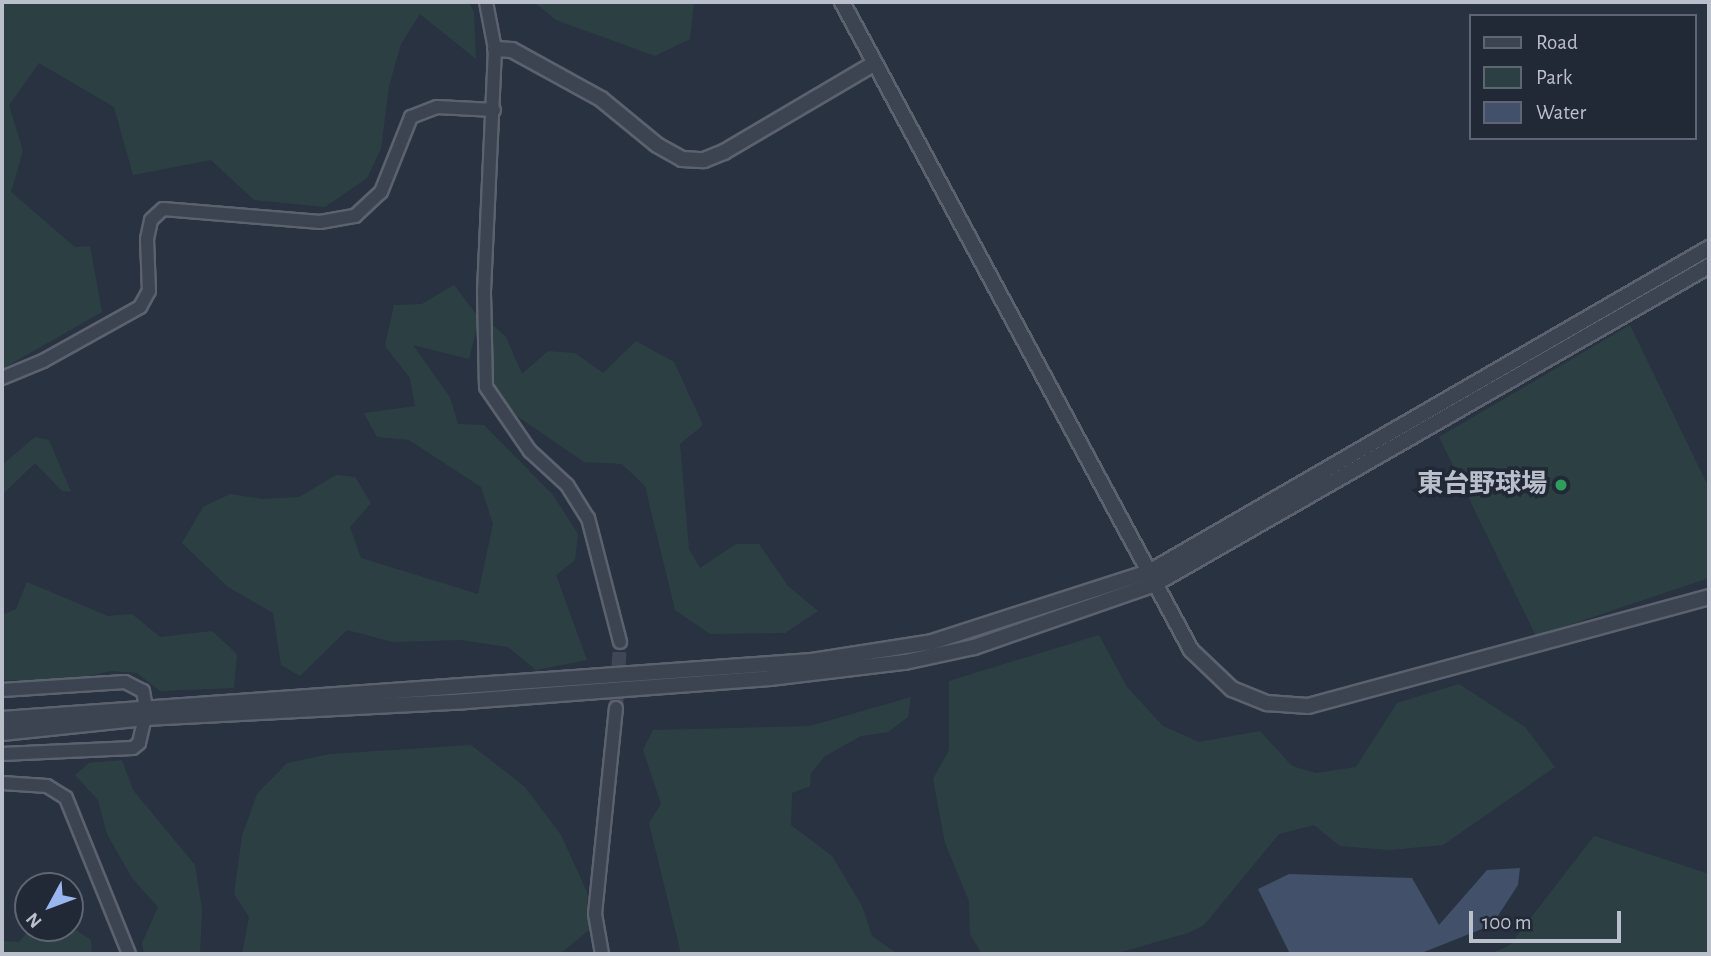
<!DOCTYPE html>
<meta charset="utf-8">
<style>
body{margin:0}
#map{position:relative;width:1711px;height:956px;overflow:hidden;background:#293241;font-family:"Alegreya Sans","Noto Sans JP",sans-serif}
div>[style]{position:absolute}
.green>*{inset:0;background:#2c4043}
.water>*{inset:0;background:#42506a}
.tertiary-tunnel>*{height:14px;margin-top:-7px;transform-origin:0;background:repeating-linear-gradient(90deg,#3f4756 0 14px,transparent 0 21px)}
.roads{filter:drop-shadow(2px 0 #5b626e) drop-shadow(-2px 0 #5b626e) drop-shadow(0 2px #5b626e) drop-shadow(0 -2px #5b626e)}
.minor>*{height:12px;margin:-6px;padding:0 6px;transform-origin:6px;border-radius:6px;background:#3d4451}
.tertiary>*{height:14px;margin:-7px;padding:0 7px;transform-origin:7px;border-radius:7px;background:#3d4451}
.dots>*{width:19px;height:19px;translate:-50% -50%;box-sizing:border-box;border:4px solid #222936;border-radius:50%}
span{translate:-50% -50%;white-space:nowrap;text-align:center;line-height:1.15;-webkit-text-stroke:7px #222936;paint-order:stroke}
.poi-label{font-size:26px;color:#bac0cb;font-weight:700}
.right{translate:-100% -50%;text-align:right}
.frame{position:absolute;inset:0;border:4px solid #bac0cb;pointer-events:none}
.legend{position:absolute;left:1469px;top:14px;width:228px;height:126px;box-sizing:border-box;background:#222936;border:2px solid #5f6572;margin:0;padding:9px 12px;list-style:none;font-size:21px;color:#bac0cb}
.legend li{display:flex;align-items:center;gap:14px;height:35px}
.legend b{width:35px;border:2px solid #5f6572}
.north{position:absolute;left:14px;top:872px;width:70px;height:70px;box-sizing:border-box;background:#222936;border:2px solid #5f6572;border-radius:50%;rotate:229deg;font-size:19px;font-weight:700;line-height:28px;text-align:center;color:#bac0cb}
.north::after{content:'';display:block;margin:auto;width:24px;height:32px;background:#99b6f1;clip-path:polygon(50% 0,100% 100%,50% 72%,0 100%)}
.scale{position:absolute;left:1469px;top:911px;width:152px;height:32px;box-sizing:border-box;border:4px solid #bac0cb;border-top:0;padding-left:9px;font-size:21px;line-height:24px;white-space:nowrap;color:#bac0cb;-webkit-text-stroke:5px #222936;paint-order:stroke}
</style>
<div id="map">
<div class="green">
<i style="clip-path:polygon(2px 2px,469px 2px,474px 12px,476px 59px,420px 14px,401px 44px,389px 86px,381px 149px,367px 178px,325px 207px,254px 200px,211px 160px,133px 175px,114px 107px,39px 63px,9px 105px,23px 151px,11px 192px,75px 247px,90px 246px,102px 312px,2px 369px)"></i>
<i style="clip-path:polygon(534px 2px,694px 2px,690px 39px,655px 56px,556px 20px)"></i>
<i style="clip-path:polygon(454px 285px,479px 318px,469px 359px,413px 345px,450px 397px,458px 424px,484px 425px,553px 495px,578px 534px,575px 560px,556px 575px,587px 660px,536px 670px,508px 647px,460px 640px,393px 642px,347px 630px,300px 676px,281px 665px,273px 613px,228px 587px,182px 543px,203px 507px,230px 494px,263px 499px,299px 497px,336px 475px,355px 477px,371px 503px,350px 527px,361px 558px,478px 594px,493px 524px,481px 487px,409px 440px,377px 437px,364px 413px,415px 406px,410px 378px,385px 346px,394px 305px,422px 304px)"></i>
<i style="clip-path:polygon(486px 319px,506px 337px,522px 374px,548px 351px,575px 353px,603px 373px,636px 341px,674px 362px,703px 425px,680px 444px,689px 549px,700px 568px,736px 544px,759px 544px,788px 586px,818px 611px,785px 633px,710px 634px,675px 610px,645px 486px,622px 464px,584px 462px,517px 416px,486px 378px)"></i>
<i style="clip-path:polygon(1630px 325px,1709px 488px,1709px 578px,1536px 636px,1439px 437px)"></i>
<i style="clip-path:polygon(35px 437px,49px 440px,71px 492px,62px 491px,35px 463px,2px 495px,2px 465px)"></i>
<i style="clip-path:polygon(27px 582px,108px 616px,132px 614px,160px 637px,212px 631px,237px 654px,234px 688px,160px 691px,137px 673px,112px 671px,64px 681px,2px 680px,2px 615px,16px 609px)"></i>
<i style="clip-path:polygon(1099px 635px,1127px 687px,1163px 726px,1199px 742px,1260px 731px,1292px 766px,1316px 773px,1356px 767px,1397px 703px,1459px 684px,1525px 727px,1555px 767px,1443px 845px,1389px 850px,1340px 846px,1314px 825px,1279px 834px,1204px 925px,1188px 933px,1114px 954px,982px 954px,970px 934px,969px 901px,945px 843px,933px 779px,949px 750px,949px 681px)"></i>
<i style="clip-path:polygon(911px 697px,908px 717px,888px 732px,861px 736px,825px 756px,811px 773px,810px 786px,792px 793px,791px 825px,832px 856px,862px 906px,872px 936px,898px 954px,681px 954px,649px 823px,661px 804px,643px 750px,653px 730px,810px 726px)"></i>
<i style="clip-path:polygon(471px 745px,525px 787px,561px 835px,587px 892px,589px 930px,560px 954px,242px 954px,249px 917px,234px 894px,242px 836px,257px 794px,287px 763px,331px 754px)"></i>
<i style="clip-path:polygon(122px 760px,133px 790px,195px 865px,202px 909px,200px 954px,144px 954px,142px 943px,158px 907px,132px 878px,107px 834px,98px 800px,75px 775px,89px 763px)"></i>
<i style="clip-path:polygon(1594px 836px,1709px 874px,1709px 954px,1490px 954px,1510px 945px)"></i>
<i style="clip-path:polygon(31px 928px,74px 929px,91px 940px,92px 954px,2px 954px,2px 941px,19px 942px)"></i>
</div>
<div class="water">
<i style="clip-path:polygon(1520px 868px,1518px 885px,1492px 925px,1419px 954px,1290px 954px,1258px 889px,1289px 874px,1412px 878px,1439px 925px,1487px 870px)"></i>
</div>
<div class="tertiary-tunnel">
<i style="left:616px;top:708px;width:66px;rotate:-86.5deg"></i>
</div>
<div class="roads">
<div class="minor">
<i style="left:486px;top:2px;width:48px;rotate:79.2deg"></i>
<i style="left:495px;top:49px;width:244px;rotate:92.6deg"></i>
<i style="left:484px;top:293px;width:94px;rotate:88.8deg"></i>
<i style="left:486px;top:387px;width:78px;rotate:55.5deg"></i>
<i style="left:530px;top:451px;width:50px;rotate:42.6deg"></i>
<i style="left:567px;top:485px;width:39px;rotate:58deg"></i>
<i style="left:588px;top:518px;width:128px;rotate:75.5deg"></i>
<i style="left:2px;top:378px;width:44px;rotate:-22.5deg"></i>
<i style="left:43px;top:361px;width:111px;rotate:-29.1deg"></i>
<i style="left:140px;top:307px;width:18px;rotate:-61deg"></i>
<i style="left:149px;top:291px;width:52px;rotate:-92.2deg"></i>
<i style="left:147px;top:239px;width:19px;rotate:-78deg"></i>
<i style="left:151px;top:220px;width:16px;rotate:-43deg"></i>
<i style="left:163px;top:209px;width:158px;rotate:4.7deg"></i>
<i style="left:320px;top:222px;width:36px;rotate:-10deg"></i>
<i style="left:355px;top:216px;width:35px;rotate:-43deg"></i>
<i style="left:381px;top:192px;width:81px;rotate:-68.2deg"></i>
<i style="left:411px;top:117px;width:28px;rotate:-21deg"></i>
<i style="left:437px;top:107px;width:57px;rotate:3deg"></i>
<i style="left:2px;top:690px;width:123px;rotate:-3.7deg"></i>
<i style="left:125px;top:682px;width:20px;rotate:27deg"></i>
<i style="left:143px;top:691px;width:17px;rotate:80deg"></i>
<i style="left:2px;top:754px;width:131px;rotate:-2.6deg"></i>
<i style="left:133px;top:748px;width:8px;rotate:-40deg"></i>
<i style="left:139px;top:743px;width:26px;rotate:-77deg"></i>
<i style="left:2px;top:783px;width:45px;rotate:3.8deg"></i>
<i style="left:47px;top:786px;width:22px;rotate:32deg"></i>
<i style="left:66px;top:798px;width:168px;rotate:68deg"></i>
<i style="left:602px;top:954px;width:41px;rotate:-99.9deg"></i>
<i style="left:595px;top:914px;width:207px;rotate:-84.2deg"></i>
</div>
<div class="tertiary">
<i style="left:842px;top:2px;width:736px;rotate:61.69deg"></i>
<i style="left:1191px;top:650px;width:57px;rotate:43.6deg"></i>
<i style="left:1232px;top:689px;width:38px;rotate:22deg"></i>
<i style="left:1267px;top:703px;width:41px;rotate:4.2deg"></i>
<i style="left:1308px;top:706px;width:416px;rotate:-15.2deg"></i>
<i style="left:495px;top:49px;width:17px;rotate:3deg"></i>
<i style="left:512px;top:50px;width:102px;rotate:28.8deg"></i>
<i style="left:601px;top:99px;width:72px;rotate:39.4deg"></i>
<i style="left:657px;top:145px;width:29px;rotate:29deg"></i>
<i style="left:682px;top:159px;width:22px;rotate:3deg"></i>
<i style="left:704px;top:160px;width:22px;rotate:-22deg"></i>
<i style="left:724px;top:152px;width:175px;rotate:-30.5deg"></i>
<i style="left:2px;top:719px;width:812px;rotate:-4.1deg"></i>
<i style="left:812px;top:661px;width:121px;rotate:-9deg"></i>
<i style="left:932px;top:642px;width:228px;rotate:-17.9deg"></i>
<i style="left:1149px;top:572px;width:647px;rotate:-30.05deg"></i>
<i style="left:2px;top:733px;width:144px;rotate:-6deg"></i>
<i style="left:145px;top:718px;width:321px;rotate:-3deg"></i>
<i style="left:466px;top:701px;width:305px;rotate:-4.3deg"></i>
<i style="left:770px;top:678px;width:136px;rotate:-6.8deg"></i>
<i style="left:905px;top:662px;width:71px;rotate:-12.3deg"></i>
<i style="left:974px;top:647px;width:192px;rotate:-19.2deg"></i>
<i style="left:1155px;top:584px;width:639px;rotate:-29.86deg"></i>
</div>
</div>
<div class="dots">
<i style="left:1561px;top:485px;background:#2e9e5b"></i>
</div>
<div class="poi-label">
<span class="right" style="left:1547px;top:485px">東台野球場</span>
</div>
<div class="frame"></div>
<ul class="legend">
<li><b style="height:9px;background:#3d4451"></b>Road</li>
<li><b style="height:19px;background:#2c4043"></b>Park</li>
<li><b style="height:19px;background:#42506a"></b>Water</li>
</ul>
<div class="north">N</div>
<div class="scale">100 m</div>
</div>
